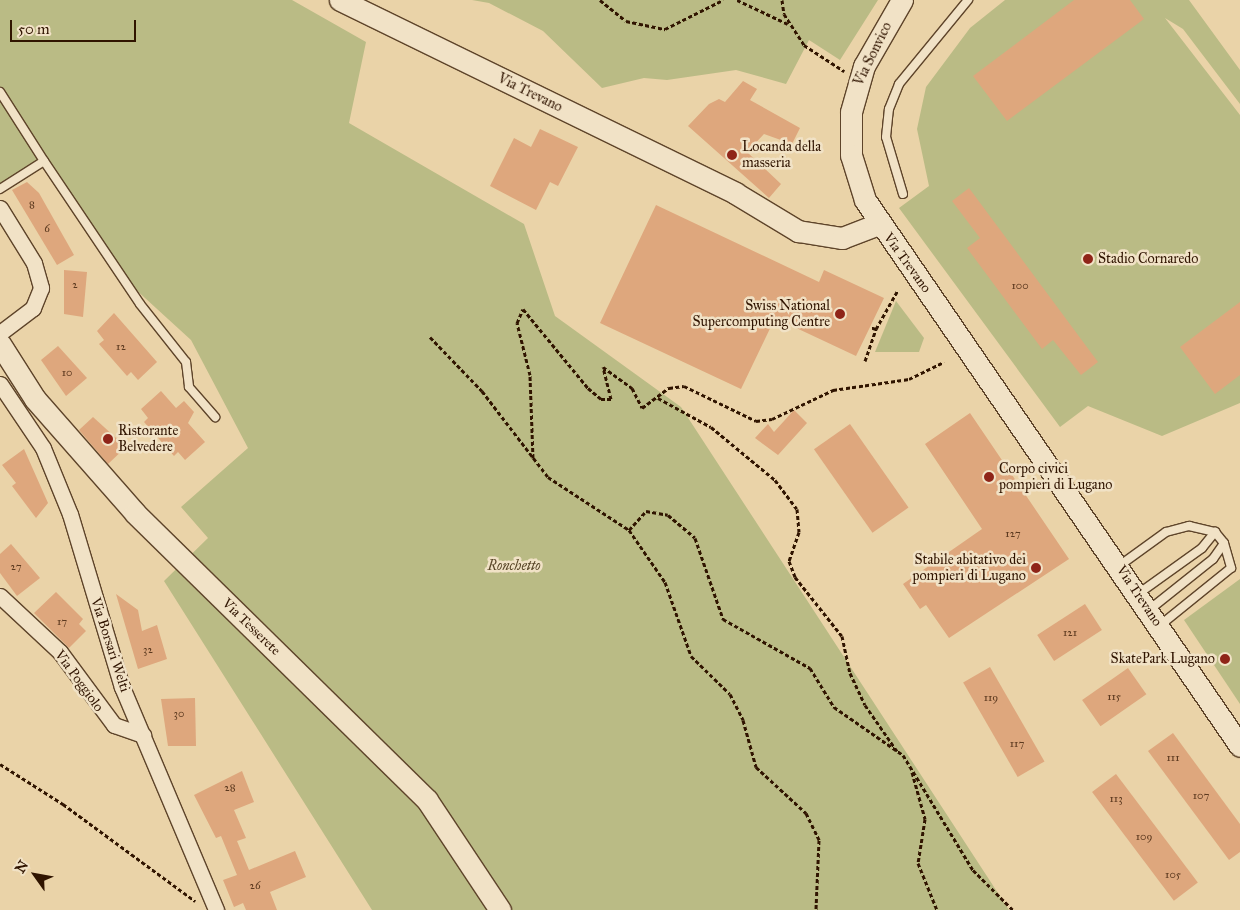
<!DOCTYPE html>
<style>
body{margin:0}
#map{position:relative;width:1240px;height:910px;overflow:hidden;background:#ead3a8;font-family:"IM FELL Great Primer",serif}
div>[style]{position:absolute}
.green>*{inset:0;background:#babb85}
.building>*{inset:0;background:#dea77d;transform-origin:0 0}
.path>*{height:3px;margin-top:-1.5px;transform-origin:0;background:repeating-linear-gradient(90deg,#301400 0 4px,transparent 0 6.5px)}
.roads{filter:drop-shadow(1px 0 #5e442a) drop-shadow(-1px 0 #5e442a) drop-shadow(0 1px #5e442a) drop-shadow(0 -1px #5e442a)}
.lane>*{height:8px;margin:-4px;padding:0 4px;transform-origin:4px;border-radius:4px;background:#f1e2c6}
.street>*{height:15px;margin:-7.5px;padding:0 7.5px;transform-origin:7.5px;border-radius:7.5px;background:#f1e2c6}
.secondary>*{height:21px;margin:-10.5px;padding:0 10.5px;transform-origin:10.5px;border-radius:10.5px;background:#f1e2c6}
.dots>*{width:14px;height:14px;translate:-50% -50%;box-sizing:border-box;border:2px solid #f1e2c6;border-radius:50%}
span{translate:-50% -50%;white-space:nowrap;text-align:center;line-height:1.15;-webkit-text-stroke:5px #f1e2c6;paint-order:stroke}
.number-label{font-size:11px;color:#5c391f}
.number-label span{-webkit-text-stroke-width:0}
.street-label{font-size:14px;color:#301400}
.poi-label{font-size:14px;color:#301400}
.left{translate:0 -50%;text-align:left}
.right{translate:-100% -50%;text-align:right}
.park-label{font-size:14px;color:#594628;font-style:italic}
.north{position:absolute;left:10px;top:850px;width:50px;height:50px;-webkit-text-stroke:4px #f1e2c6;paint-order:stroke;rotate:302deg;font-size:14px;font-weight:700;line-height:20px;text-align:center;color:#301400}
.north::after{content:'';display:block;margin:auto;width:18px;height:22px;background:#301400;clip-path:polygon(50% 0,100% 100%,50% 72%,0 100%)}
.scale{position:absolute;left:10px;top:20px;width:126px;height:22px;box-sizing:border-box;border:2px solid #301400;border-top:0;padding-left:6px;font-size:15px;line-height:18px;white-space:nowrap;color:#301400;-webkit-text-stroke:4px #f1e2c6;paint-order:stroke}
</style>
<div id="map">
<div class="green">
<i style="clip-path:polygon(0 0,292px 0,366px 42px,349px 123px,524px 224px,555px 316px,681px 407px,1009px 910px,372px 910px,164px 581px,208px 538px,181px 507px,248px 448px,191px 340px,122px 277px,44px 161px,0 189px)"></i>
<i style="clip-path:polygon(472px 0,878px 0,840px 60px,809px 40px,786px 84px,736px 70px,667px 80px,644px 78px,602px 88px,543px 31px,489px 3px)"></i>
<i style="clip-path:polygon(1005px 0,1189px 0,1240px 70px,1240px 104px,1183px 29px,1165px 18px,1240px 115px,1240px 403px,1162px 436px,1088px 406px,1060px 427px,899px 208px,929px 186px,917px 129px,926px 87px,970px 28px)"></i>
<i style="clip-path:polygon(896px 301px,924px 338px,919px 352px,875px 352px)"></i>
<i style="clip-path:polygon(1240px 579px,1240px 704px,1184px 620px)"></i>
</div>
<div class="building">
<i style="clip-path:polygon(1074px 0,1130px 0,1144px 19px,1007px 121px,973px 76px)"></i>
<i style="clip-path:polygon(743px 81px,757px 89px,750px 100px,800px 128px,792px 144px,764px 134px,747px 152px,781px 184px,769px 198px,688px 126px,709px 104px,719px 99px,725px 102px)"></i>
<i style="clip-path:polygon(540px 129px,578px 147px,558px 186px,550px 182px,536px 210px,490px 186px,514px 138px,531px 147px)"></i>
<i style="clip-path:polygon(27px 182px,39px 193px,74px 255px,57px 265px,12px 190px)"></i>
<i style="clip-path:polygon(969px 188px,1098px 362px,1081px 375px,1053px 340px,1042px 349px,967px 248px,980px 238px,952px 201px)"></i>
<i style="clip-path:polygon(656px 205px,819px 282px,824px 270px,884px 298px,856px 356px,775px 318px,741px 389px,600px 323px)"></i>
<i style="clip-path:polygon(64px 270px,87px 272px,83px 317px,64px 314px)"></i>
<i style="clip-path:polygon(1240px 302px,1240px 375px,1215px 394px,1180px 347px)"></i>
<i style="clip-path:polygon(114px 313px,157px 362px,138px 380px,131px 372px,127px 376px,99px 344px,104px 340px,97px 331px)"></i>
<i style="clip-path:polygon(58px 346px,87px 378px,66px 396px,41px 360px)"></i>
<i style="clip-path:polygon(161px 391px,176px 408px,184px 401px,194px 412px,188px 423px,205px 442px,185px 460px,178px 452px,174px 456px,144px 422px,148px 418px,141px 409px)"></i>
<i style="clip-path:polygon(794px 410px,807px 423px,778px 455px,755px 438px,768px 424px,774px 432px)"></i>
<i style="clip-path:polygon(970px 413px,1069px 559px,949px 638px,926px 605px,920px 609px,903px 584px,982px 529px,925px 444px)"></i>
<i style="clip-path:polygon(93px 417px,126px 447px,108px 464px,79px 430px)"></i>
<i style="left:850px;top:424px;width:102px;height:44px;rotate:55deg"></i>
<i style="clip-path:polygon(24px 449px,48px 503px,36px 518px,12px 486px,16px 483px,2px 465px)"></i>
<i style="clip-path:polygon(11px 544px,40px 578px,17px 596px,0 573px,0 554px)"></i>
<i style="clip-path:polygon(56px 592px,83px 619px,79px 624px,86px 631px,69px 648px,34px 613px)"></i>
<i style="clip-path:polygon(116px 594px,138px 610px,142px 631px,157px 625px,167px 659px,138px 669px)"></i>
<i style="left:1085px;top:604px;width:31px;height:57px;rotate:57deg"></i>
<i style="left:990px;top:667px;width:109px;height:31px;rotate:60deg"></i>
<i style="left:1128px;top:668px;width:32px;height:56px;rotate:55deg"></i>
<i style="clip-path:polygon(195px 698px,196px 746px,168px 746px,161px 699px)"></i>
<i style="clip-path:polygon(1173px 733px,1240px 824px,1240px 852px,1229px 860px,1148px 751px)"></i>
<i style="clip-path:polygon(242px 771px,254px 802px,234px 810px,246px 838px,237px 841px,249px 870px,295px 851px,306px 877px,270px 892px,277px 910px,246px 910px,243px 903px,234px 907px,223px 880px,237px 875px,221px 836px,216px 838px,194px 795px)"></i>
<i style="left:1116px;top:774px;width:136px;height:30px;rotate:53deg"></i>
</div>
<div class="path">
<i style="left:600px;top:0;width:33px;rotate:39deg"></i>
<i style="left:626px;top:21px;width:40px;rotate:12deg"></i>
<i style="left:665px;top:29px;width:65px;rotate:-26.6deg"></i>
<i style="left:737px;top:0;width:56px;rotate:25.2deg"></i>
<i style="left:782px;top:0;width:14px;rotate:82deg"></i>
<i style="left:784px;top:14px;width:37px;rotate:57deg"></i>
<i style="left:804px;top:45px;width:48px;rotate:33deg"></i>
<i style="left:876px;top:329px;width:45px;rotate:-60.6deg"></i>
<i style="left:430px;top:337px;width:75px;rotate:46.1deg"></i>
<i style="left:482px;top:391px;width:108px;rotate:52.5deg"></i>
<i style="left:548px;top:477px;width:97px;rotate:33.2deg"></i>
<i style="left:629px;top:530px;width:63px;rotate:55.3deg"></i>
<i style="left:665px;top:582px;width:78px;rotate:70.6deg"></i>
<i style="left:691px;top:656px;width:54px;rotate:44.3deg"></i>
<i style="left:730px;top:694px;width:29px;rotate:63deg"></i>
<i style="left:743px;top:720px;width:49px;rotate:74.5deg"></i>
<i style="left:756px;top:767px;width:68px;rotate:42.6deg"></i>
<i style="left:806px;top:813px;width:30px;rotate:64deg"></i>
<i style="left:819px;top:840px;width:70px;rotate:92.5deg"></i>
<i style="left:865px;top:361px;width:34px;rotate:-71deg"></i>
<i style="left:876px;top:329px;width:6px;rotate:-162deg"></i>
<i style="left:658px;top:398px;width:60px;rotate:28.7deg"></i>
<i style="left:711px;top:427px;width:83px;rotate:39.6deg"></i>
<i style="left:775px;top:480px;width:36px;rotate:53deg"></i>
<i style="left:797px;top:509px;width:23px;rotate:85deg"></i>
<i style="left:799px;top:532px;width:31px;rotate:109deg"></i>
<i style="left:789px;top:561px;width:17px;rotate:69deg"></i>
<i style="left:795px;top:577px;width:75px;rotate:51.5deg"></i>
<i style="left:842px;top:636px;width:38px;rotate:78deg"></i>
<i style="left:850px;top:673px;width:35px;rotate:65deg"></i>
<i style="left:865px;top:705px;width:56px;rotate:55.2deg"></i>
<i style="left:533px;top:458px;width:83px;rotate:-92.1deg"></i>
<i style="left:530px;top:375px;width:54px;rotate:-104deg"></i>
<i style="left:517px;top:323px;width:15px;rotate:-67deg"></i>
<i style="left:523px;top:309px;width:102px;rotate:50.6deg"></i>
<i style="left:588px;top:388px;width:17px;rotate:40deg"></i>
<i style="left:601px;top:399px;width:10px"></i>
<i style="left:611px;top:399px;width:33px;rotate:-104deg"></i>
<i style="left:603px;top:367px;width:36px;rotate:36deg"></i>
<i style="left:632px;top:388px;width:22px;rotate:63deg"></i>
<i style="left:642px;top:408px;width:34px;rotate:-37deg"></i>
<i style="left:669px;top:388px;width:15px;rotate:-8deg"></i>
<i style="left:684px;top:386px;width:80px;rotate:25.9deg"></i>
<i style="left:756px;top:421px;width:16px;rotate:-7deg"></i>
<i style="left:772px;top:419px;width:68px;rotate:-25.4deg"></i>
<i style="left:833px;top:390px;width:77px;rotate:-8.2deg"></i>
<i style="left:909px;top:379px;width:39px;rotate:-26deg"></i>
<i style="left:629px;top:530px;width:25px;rotate:-48deg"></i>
<i style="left:646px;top:511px;width:22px;rotate:10deg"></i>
<i style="left:668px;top:515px;width:35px;rotate:40deg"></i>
<i style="left:695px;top:538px;width:86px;rotate:70.9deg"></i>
<i style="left:723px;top:619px;width:100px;rotate:29.4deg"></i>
<i style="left:810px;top:668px;width:46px;rotate:58.4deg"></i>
<i style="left:834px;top:707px;width:84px;rotate:34.8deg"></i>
<i style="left:903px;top:755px;width:135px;rotate:58.7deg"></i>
<i style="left:973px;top:870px;width:57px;rotate:45deg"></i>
<i style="left:0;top:764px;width:75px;rotate:32.4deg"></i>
<i style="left:63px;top:804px;width:164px;rotate:36.3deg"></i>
<i style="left:912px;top:772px;width:49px;rotate:74.5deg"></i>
<i style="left:925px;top:819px;width:45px;rotate:99deg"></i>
<i style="left:918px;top:863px;width:51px;rotate:68deg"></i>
</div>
<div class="roads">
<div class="lane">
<i style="left:0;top:92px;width:82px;rotate:57.5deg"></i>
<i style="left:0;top:189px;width:52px;rotate:-32.5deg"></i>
<i style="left:44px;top:161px;width:172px;rotate:56.1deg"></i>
<i style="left:140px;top:304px;width:74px;rotate:51.6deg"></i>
<i style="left:186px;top:362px;width:25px;rotate:83deg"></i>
<i style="left:189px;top:387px;width:40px;rotate:49deg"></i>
<i style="left:903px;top:194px;width:59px;rotate:-106.6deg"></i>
<i style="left:886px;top:137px;width:28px;rotate:-84deg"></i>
<i style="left:889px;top:109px;width:27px;rotate:-68deg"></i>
<i style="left:899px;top:84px;width:109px;rotate:-50.6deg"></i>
<i style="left:1119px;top:566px;width:58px;rotate:-35.9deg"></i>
<i style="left:1166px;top:532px;width:24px;rotate:-15deg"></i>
<i style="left:1189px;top:526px;width:27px;rotate:13deg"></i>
<i style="left:1215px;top:532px;width:14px;rotate:51deg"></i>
<i style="left:1224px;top:543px;width:26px;rotate:74deg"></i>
<i style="left:1231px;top:568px;width:92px;rotate:141.1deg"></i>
<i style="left:1138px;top:594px;width:79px;rotate:-35.7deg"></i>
<i style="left:1202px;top:548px;width:21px;rotate:-51deg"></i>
<i style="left:1149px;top:610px;width:82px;rotate:-38.6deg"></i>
<i style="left:1213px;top:559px;width:19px;rotate:-55deg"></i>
</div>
<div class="street">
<i style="left:0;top:208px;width:65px;rotate:58.3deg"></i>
<i style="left:34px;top:263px;width:26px;rotate:74deg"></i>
<i style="left:41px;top:288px;width:22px;rotate:112deg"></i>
<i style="left:33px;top:308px;width:41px;rotate:142.9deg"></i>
<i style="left:0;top:384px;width:77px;rotate:56.1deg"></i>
<i style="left:43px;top:448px;width:71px;rotate:67.8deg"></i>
<i style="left:70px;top:514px;width:181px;rotate:73.3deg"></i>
<i style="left:122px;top:687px;width:242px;rotate:67.1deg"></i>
<i style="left:0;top:596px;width:82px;rotate:43deg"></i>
<i style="left:60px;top:652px;width:91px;rotate:53.5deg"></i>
<i style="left:114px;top:725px;width:31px;rotate:19deg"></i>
</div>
<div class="secondary">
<i style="left:340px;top:0;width:440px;rotate:26deg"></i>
<i style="left:735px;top:193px;width:74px;rotate:31.1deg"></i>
<i style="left:798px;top:231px;width:45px;rotate:9deg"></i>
<i style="left:842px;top:238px;width:40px;rotate:-21deg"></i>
<i style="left:902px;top:0;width:76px;rotate:119.9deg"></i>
<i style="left:864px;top:66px;width:48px;rotate:105.8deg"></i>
<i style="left:851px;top:112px;width:43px;rotate:90deg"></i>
<i style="left:851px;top:155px;width:47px;rotate:72.7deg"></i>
<i style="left:865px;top:200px;width:662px;rotate:55.52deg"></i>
<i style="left:0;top:344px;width:65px;rotate:57.5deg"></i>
<i style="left:35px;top:399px;width:152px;rotate:48.7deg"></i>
<i style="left:135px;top:513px;width:409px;rotate:44.5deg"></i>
<i style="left:427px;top:800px;width:132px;rotate:56.4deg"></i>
</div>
</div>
<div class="dots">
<i style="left:732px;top:155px;background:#8f2418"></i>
<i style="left:1088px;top:259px;background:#8f2418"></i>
<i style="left:840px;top:314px;background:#8f2418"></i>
<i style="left:108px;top:439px;background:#8f2418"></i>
<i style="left:989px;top:477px;background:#8f2418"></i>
<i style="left:1036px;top:568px;background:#8f2418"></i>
<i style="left:1225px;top:659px;background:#8f2418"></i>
</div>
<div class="number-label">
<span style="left:32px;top:205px">8</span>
<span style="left:47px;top:229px">6</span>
<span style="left:75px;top:285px">2</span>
<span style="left:1020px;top:286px">100</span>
<span style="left:121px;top:347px">12</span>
<span style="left:67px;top:373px">10</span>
<span style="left:1013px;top:534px">127</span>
<span style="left:16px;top:567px">27</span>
<span style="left:62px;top:622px">17</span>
<span style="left:1070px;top:633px">121</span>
<span style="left:148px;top:650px">32</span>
<span style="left:1114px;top:697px">115</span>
<span style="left:991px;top:698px">119</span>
<span style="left:179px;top:714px">30</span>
<span style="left:1017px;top:744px">117</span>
<span style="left:1173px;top:758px">111</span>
<span style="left:230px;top:788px">28</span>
<span style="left:1201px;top:796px">107</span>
<span style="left:1116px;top:799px">113</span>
<span style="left:1144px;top:837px">109</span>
<span style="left:1173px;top:875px">105</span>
<span style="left:255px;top:886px">26</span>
</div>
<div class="street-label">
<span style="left:873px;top:54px;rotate:-64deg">Via Sonvico</span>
<span style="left:530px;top:93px;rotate:26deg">Via Trevano</span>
<span style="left:907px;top:263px;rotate:54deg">Via Trevano</span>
<span style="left:1139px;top:596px;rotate:56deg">Via Trevano</span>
<span style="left:251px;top:627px;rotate:44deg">Via Tesserete</span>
<span style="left:110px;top:645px;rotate:72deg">Via Borsari Welti</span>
<span style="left:79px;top:681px;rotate:54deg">Via Poggiolo</span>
</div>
<div class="poi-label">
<span class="left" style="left:742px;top:155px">Locanda della<br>masseria</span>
<span class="left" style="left:1098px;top:259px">Stadio Cornaredo</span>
<span class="right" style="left:830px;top:314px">Swiss National<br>Supercomputing Centre</span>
<span class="left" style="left:118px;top:439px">Ristorante<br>Belvedere</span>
<span class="left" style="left:999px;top:477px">Corpo civici<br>pompieri di Lugano</span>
<span class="right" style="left:1026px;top:568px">Stabile abitativo dei<br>pompieri di Lugano</span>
<span class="right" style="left:1215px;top:659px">SkatePark Lugano</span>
</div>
<div class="park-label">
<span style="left:514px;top:566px">Ronchetto</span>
</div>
<div class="north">N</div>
<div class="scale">50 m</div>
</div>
